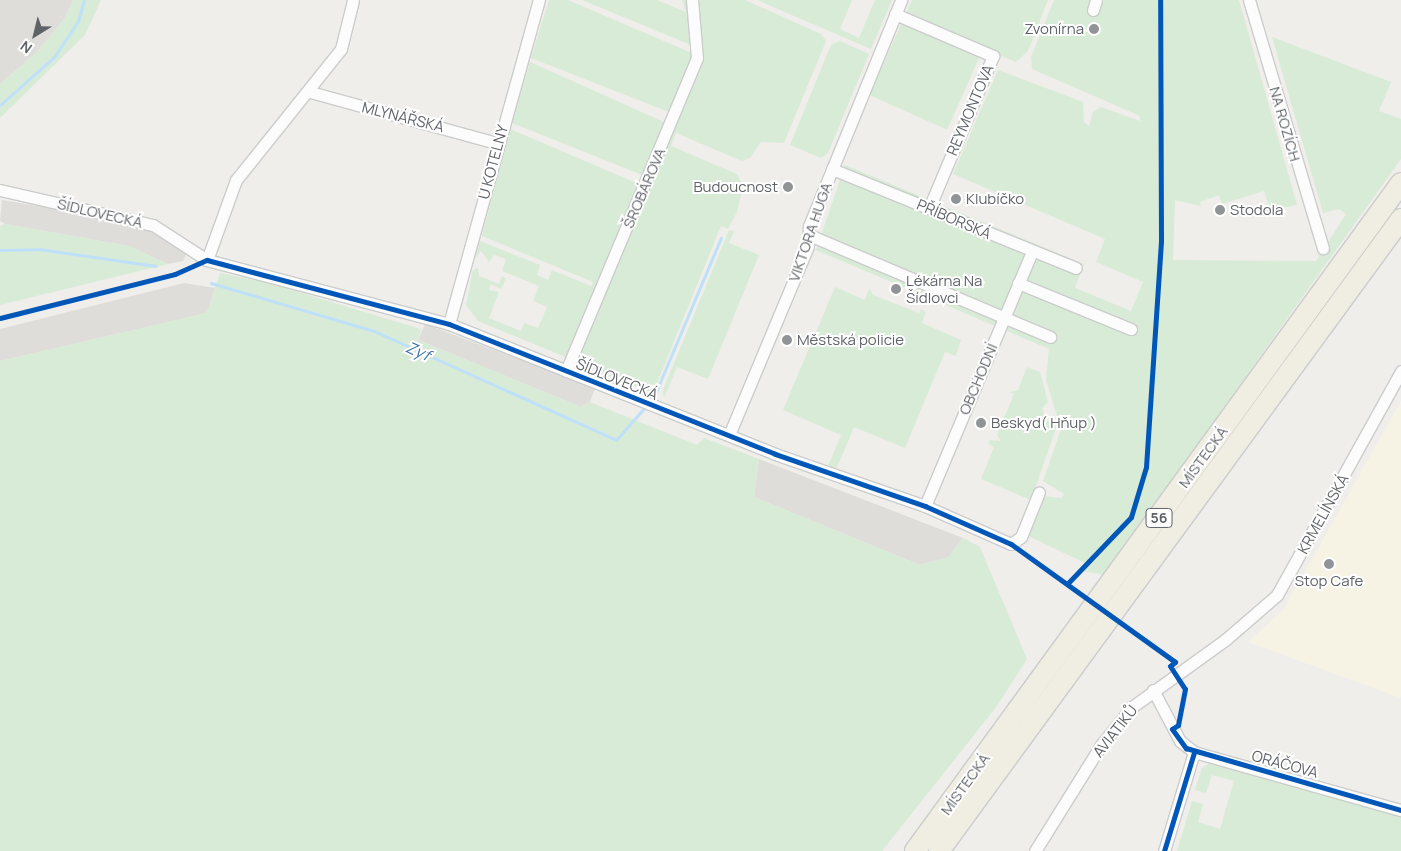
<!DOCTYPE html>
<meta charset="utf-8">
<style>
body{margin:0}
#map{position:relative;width:1401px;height:851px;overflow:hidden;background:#efeeea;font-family:Manrope,sans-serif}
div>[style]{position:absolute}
.commercial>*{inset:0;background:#f7f3e4}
.industrial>*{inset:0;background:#dfddda}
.green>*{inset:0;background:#d8ebd6;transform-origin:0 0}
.stream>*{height:3px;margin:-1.5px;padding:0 1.5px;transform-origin:1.5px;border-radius:1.5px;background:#bfe0f9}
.roads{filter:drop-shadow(1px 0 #cbcccc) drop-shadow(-1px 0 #cbcccc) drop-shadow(0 1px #cbcccc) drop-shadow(0 -1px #cbcccc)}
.street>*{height:11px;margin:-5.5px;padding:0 5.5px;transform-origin:5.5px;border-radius:5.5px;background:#fdfcfc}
.highway>*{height:20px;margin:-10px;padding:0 10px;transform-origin:10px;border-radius:10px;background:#f0ede3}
.cycleway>*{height:5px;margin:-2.5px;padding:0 2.5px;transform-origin:2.5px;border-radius:2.5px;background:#0057b8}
.dots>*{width:14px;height:14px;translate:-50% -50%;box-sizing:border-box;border:2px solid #fff;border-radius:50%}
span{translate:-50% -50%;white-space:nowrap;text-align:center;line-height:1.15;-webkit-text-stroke:4px #fff;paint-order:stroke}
.shield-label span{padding:1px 4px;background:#fff;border:1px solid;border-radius:4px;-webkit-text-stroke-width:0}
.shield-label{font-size:14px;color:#5f6368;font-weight:700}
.poi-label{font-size:15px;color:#5f6368}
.right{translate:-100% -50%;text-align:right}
.left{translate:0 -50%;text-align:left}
.street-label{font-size:15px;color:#5f6368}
.water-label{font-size:16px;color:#4174aa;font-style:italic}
.north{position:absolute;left:10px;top:10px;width:50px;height:50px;-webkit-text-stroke:4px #fff;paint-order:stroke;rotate:216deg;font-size:14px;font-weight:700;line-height:20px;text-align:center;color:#5f6368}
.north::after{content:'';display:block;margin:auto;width:18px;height:22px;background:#5f6368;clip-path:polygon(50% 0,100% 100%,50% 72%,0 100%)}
</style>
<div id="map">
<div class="commercial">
<i style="clip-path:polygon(1401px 401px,1401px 698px,1248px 642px,1284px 609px)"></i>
</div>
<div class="industrial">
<i style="clip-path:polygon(0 0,73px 0,65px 18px,37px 52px,0 84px)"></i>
<i style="clip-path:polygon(2px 200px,130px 221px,170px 235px,188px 251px,183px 261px,168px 264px,129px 246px,5px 224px,0 221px)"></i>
<i style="clip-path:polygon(184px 283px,215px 288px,207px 313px,0 361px,0 329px)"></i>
<i style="clip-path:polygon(425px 324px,595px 388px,590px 402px,581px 407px,418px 340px)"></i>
<i style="clip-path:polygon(759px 459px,963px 538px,949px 557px,920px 565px,754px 497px)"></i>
</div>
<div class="green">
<i style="clip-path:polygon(73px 0,101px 0,85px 35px,0 118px,0 84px,37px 52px,65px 18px)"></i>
<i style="clip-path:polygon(549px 0,568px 0,692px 53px,691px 45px,582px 0,657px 0,686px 12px,682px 0,745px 0,821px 34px,826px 41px,784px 143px,761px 142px,750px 158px,742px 161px,676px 133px,671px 146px,737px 174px,743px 186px,737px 212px,728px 229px,721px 226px,653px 393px,478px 321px,466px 305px,473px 270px,478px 268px,479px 276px,499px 284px,502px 276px,506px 278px,501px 289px,491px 284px,489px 290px,499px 292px,489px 318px,521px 331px,524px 323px,538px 328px,547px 307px,533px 301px,539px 286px,502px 271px,506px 259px,494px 255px,489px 262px,481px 251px,475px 259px,480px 241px,540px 265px,537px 275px,548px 280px,552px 270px,591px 286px,593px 282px,482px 236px,510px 129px,639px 184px,642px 175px,512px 123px,530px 62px,664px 122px,669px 112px,531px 58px)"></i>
<i style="clip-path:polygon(757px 0,852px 0,840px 29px,859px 38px,875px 0,892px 0,871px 49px)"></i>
<i style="clip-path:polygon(912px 0,1048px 0,1028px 51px,1016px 62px,905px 16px)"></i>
<i style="clip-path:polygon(1054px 0,1239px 0,1297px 205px,1270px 210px,1264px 191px,1222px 204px,1219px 195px,1200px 202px,1201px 206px,1175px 200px,1173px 260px,1316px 261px,1346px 214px,1339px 209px,1323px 213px,1272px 37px,1391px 82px,1379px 111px,1401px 119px,1401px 159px,1104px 575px,1078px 570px,1085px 563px,1026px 535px,1042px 496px,1062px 498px,1064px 494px,1043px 481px,1061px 429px,1046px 380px,1049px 349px,816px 250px,845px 165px,1084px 264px,1075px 288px,1131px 311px,1143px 282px,1096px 262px,1105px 239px,953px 174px,998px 70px,1083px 102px,1084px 122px,1089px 126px,1093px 112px,1101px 107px,1140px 121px,1140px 116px,1032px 69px,1031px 57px)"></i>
<i style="left:902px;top:22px;width:85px;height:80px;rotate:24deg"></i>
<i style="clip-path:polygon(840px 41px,869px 54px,828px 153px,821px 158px,790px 145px,831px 45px)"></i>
<i style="clip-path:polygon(5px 224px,129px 246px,168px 264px,0 305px,0 226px)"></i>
<i style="clip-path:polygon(729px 230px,734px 231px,729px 243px,759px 255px,708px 379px,677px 367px,664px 398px,663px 390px)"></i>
<i style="clip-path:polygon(220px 273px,268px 283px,421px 329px,418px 340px,581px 407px,590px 402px,697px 445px,704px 438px,759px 459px,754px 497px,920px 565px,949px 557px,963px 538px,980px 547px,1027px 659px,997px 706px,882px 851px,0 851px,0 361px,207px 313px)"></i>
<i style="clip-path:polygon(835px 287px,865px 300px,869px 288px,873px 295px,919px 313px,921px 309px,926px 312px,922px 323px,961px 340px,956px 356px,945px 352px,905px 448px,854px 427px,836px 470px,828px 466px,841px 435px,783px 410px)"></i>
<i style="clip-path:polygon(1027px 367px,1040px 372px,1048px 402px,1042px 408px,1047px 422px,1055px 422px,1056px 428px,1031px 500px,981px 479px,994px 447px,988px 444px,990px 440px,1001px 441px,997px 435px,1014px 394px,1010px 392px,1018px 390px)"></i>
<i style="clip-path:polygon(1210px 763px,1401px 817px,1401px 851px,1177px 851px,1192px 801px,1203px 804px,1198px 822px,1220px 829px,1234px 781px,1212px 775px,1206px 793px,1195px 790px,1202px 768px)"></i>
</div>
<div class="stream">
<i style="left:0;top:105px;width:72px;rotate:-41.6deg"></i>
<i style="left:54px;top:57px;width:43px;rotate:-56.3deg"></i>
<i style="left:78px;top:21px;width:22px;rotate:-74deg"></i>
<i style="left:0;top:250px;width:39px;rotate:-1deg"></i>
<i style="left:39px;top:249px;width:118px;rotate:8.3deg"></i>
<i style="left:211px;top:283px;width:170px;rotate:16.4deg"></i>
<i style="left:374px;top:331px;width:265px;rotate:24.2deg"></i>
<i style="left:616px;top:440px;width:47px;rotate:-48.5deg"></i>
<i style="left:652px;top:401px;width:177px;rotate:-67.1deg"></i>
</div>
<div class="roads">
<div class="street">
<i style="left:1249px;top:0;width:259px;rotate:73.4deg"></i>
<i style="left:1093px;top:10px;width:10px;rotate:-73deg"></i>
<i style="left:895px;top:14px;width:107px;rotate:23.2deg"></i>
<i style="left:993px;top:56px;width:165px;rotate:112.8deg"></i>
<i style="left:310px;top:92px;width:194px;rotate:15.3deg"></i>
<i style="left:832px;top:169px;width:263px;rotate:22.1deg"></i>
<i style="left:0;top:190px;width:157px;rotate:12.9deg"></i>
<i style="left:153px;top:225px;width:64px;rotate:32.9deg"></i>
<i style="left:207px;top:260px;width:250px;rotate:14.8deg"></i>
<i style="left:449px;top:324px;width:351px;rotate:21.7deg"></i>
<i style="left:775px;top:454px;width:159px;rotate:19.1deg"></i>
<i style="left:925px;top:506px;width:94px;rotate:23.8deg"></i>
<i style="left:1011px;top:544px;width:12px;rotate:-35deg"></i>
<i style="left:1021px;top:537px;width:48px;rotate:-68.2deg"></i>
<i style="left:809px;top:235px;width:262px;rotate:22.9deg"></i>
<i style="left:207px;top:260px;width:85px;rotate:-70.1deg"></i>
<i style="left:236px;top:180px;width:168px;rotate:-51.3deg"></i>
<i style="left:341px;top:49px;width:50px;rotate:-76.2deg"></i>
<i style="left:1018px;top:283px;width:122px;rotate:22.2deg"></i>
<i style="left:449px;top:324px;width:336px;rotate:-74.5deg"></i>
<i style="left:566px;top:371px;width:339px;rotate:-67.3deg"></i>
<i style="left:697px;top:58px;width:58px;rotate:-94.9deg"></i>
<i style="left:729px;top:435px;width:205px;rotate:-67.3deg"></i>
<i style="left:808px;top:246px;width:20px;rotate:-87deg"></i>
<i style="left:809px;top:226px;width:244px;rotate:-67.8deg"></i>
<i style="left:925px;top:506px;width:277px;rotate:-67.2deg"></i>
<i style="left:1153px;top:690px;width:58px;rotate:62.1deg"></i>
<i style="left:1180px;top:741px;width:18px;rotate:38deg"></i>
<i style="left:1194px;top:752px;width:215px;rotate:15.7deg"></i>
<i style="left:1035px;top:851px;width:125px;rotate:-58.1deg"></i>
<i style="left:1101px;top:745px;width:49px;rotate:-50.8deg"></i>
<i style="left:1132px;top:707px;width:115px;rotate:-35.8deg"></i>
<i style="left:1225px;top:640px;width:69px;rotate:-40.9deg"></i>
<i style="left:1277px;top:595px;width:256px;rotate:-61deg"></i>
<i style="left:1164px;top:851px;width:103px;rotate:-73.1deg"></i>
</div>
<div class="highway">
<i style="left:915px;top:851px;width:826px;rotate:-53.96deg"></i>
<i style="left:939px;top:851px;width:783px;rotate:-53.83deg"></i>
</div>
</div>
<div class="cycleway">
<i style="left:0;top:318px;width:180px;rotate:-14.1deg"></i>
<i style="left:175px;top:274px;width:35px;rotate:-24deg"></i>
<i style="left:207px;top:260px;width:250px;rotate:14.8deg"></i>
<i style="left:449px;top:324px;width:351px;rotate:21.7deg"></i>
<i style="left:775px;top:454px;width:159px;rotate:19.1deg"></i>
<i style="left:925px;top:506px;width:94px;rotate:23.8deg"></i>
<i style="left:1011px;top:544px;width:202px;rotate:35.7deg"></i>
<i style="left:1175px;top:662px;width:6px;rotate:141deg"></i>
<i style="left:1170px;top:666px;width:27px;rotate:57deg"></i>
<i style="left:1185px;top:689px;width:37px;rotate:101deg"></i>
<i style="left:1178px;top:725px;width:7px;rotate:146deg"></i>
<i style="left:1172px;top:729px;width:24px;rotate:54deg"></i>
<i style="left:1186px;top:748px;width:224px;rotate:16.1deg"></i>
<i style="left:1068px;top:583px;width:91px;rotate:-46.3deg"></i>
<i style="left:1131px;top:517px;width:52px;rotate:-73.3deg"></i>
<i style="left:1146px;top:467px;width:226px;rotate:-86.2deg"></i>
<i style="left:1161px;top:241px;width:241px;rotate:-90.2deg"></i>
<i style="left:1164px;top:851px;width:103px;rotate:-73.1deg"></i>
</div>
<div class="dots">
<i style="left:1094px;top:29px;background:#919496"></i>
<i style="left:788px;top:187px;background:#919496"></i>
<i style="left:956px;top:199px;background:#919496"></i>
<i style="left:1220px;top:210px;background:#919496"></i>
<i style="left:896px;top:289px;background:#919496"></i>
<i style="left:787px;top:340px;background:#919496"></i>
<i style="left:981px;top:423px;background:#919496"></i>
<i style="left:1329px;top:564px;background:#919496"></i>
</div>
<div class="shield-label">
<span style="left:1159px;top:518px">56</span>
</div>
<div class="poi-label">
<span class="right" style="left:1084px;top:29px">Zvonírna</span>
<span class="right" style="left:778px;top:187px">Budoucnost</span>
<span class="left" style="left:966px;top:199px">Klubíčko</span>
<span class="left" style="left:1230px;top:210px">Stodola</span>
<span class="left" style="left:906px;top:289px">Lékárna Na<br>Šídlovci</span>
<span class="left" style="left:797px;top:340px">Městská policie</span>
<span class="left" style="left:991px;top:423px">Beskyd( Hňup )</span>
<span style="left:1329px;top:581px">Stop Cafe</span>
</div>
<div class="street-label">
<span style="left:970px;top:110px;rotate:-67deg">REYMONTOVA</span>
<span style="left:403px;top:117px;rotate:14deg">MLYNÁŘSKÁ</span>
<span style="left:1285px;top:124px;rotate:74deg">NA ROZÍCH</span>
<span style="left:493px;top:162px;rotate:-75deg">U KOTELNY</span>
<span style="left:644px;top:188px;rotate:-67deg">ŠROBÁROVA</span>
<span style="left:100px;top:213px;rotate:13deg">ŠÍDLOVECKÁ</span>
<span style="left:954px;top:219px;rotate:23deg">PŘÍBORSKÁ</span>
<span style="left:810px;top:232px;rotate:-71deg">VIKTORA HUGA</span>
<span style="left:617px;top:379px;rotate:22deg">ŠÍDLOVECKÁ</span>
<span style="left:978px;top:379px;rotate:-67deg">OBCHODNÍ</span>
<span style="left:1203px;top:457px;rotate:-54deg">MÍSTECKÁ</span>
<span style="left:1323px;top:514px;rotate:-61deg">KRMELÍNSKÁ</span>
<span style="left:1115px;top:731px;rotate:-52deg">AVIATIKŮ</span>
<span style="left:1285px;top:764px;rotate:15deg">ORÁČOVA</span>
<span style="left:965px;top:784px;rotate:-54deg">MÍSTECKÁ</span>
</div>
<div class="water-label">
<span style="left:418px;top:351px;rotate:24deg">Zyf</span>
</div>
<div class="north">N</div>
</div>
